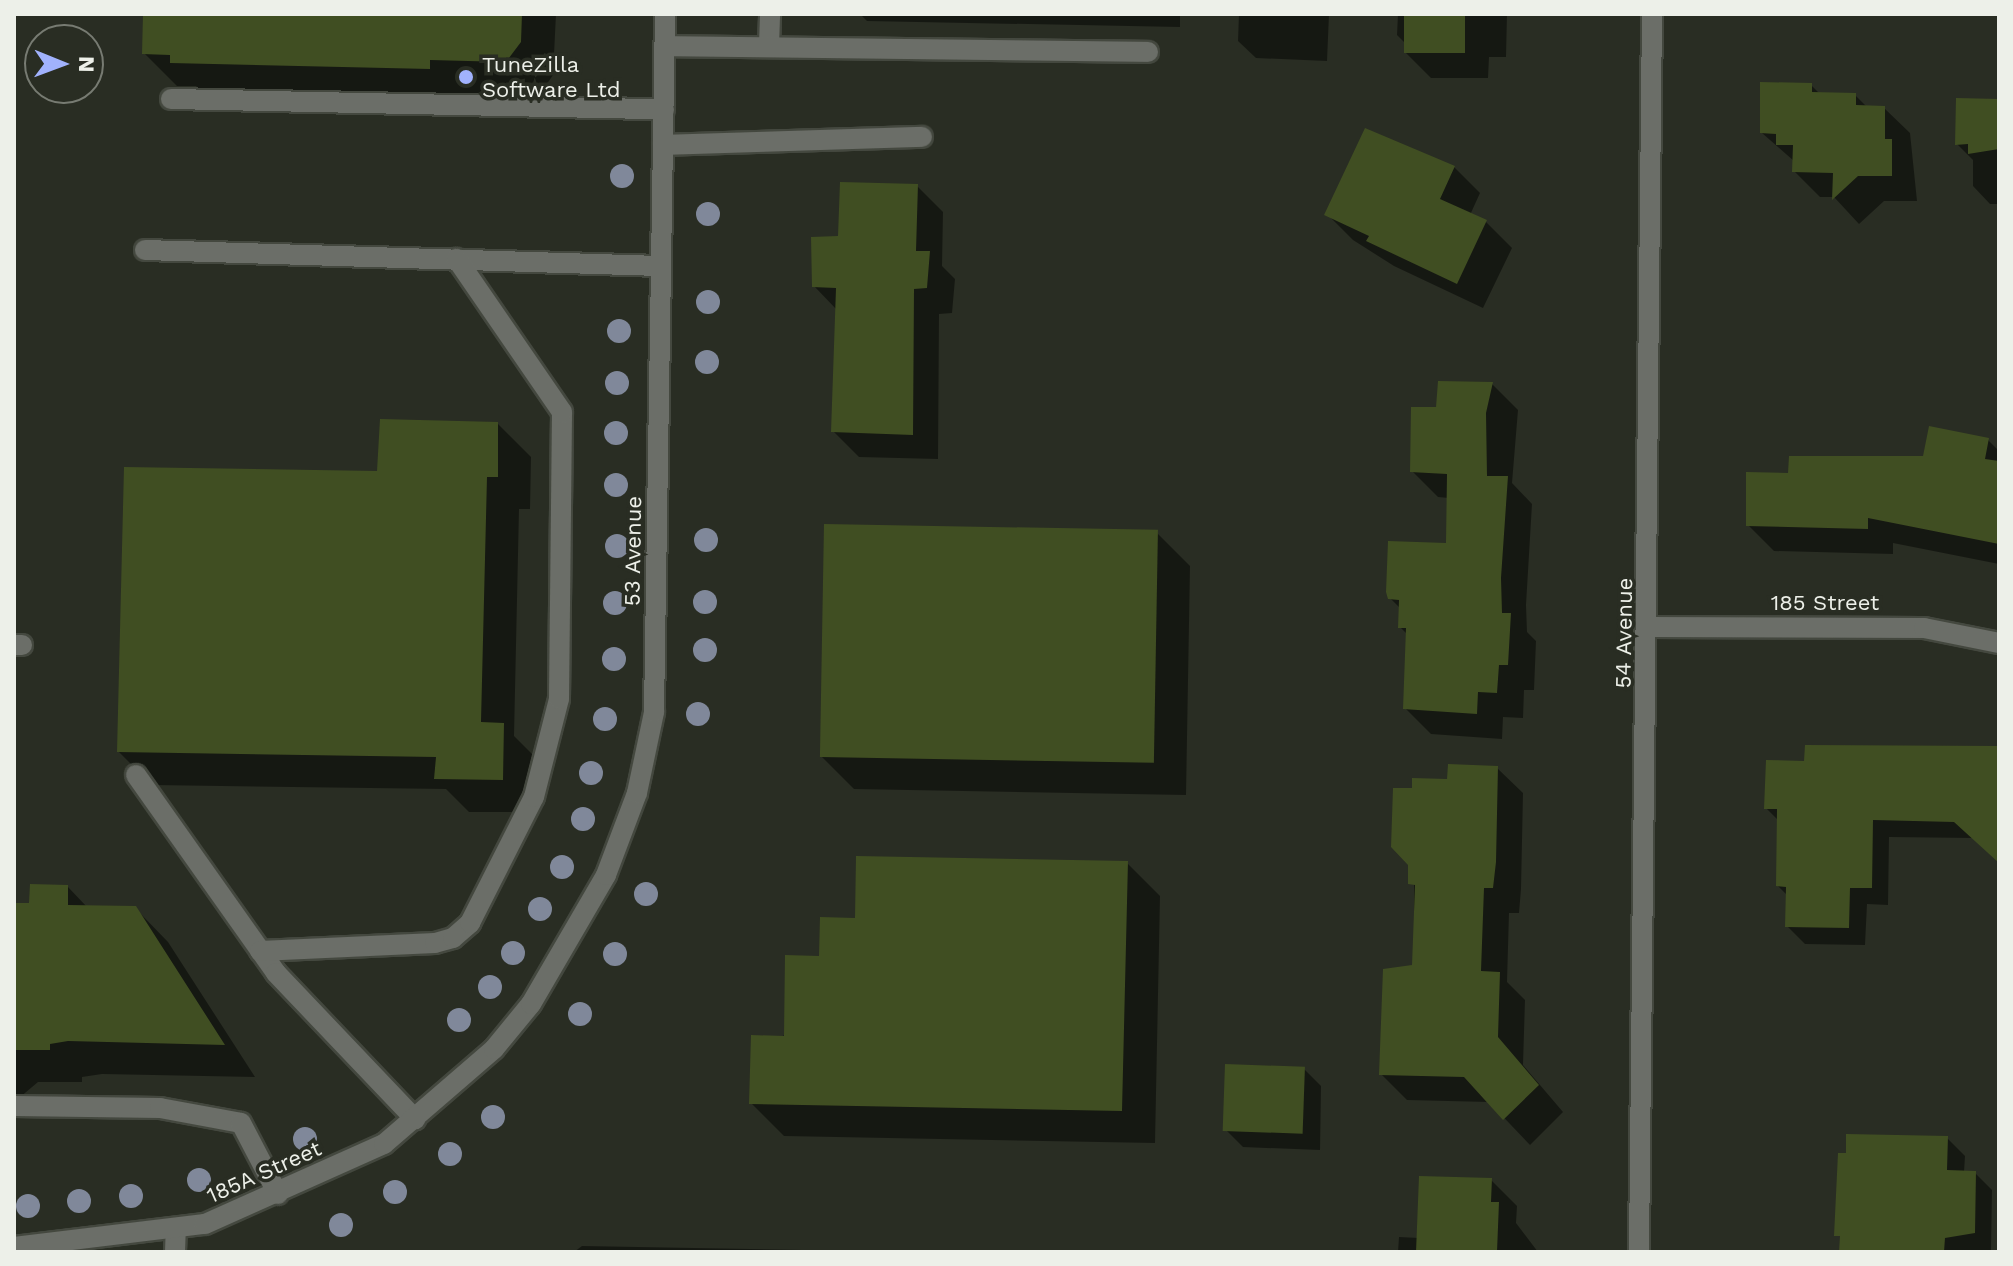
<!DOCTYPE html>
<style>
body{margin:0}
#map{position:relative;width:2013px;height:1266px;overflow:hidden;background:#292d23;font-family:"Work Sans",sans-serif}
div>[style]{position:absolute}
.shadow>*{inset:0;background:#0007}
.building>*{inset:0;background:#404e22;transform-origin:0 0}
.roads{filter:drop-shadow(2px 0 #44483f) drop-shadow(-2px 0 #44483f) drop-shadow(0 2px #44483f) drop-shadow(0 -2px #44483f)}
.service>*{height:20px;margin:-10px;padding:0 10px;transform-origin:10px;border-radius:10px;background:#6b6e68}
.minor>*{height:20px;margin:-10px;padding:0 10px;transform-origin:10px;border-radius:10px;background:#6b6e68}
.tertiary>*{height:20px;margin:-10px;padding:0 10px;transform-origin:10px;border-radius:10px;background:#6b6e68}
.trees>*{width:24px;height:24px;margin:-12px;border-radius:50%;background:#80889a}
.dots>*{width:22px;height:22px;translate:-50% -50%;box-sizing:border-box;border:4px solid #292d23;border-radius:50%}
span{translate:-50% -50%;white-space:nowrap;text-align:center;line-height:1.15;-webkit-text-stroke:7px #292d23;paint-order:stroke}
.poi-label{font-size:22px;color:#edf0e9}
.left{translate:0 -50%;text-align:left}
.street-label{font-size:22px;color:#edf0e9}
.frame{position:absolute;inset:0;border:16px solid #edf0e9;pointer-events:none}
.north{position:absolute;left:24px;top:24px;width:80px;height:80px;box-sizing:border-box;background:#292d23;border:2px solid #777b72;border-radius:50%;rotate:91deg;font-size:22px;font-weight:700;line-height:32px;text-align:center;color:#edf0e9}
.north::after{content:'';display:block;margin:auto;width:28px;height:36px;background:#a1b2fd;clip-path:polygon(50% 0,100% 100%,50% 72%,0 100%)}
</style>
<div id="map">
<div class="shadow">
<i style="clip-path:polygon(145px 14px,556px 14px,553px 75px,540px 94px,462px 93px,462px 101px,205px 95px,196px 86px,177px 86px,144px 53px)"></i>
<i style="clip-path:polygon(860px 14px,1180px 14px,1180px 27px,867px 21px)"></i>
<i style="clip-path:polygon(1239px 14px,1329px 14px,1327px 61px,1256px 58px,1238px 41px)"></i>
<i style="clip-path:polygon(1398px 14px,1507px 14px,1506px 57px,1489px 57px,1488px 78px,1431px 78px,1405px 52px,1405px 43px,1397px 35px)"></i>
<i style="clip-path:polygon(1811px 85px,1821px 95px,1855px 95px,1867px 107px,1884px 108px,1910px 133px,1917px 201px,1884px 201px,1859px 224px,1834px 197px,1820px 197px,1794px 171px,1794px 161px,1762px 133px)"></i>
<i style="clip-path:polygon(1999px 101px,1999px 204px,1990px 204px,1973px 186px,1973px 160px,1957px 144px)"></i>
<i style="clip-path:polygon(1454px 167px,1480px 193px,1470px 215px,1486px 222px,1512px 248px,1483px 308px,1394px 266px,1353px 240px,1327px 214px)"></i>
<i style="clip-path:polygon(917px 186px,943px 212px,942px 266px,955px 279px,952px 313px,939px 314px,938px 459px,859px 457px,833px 431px,837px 310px,814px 286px)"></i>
<i style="clip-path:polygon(1492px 384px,1518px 410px,1512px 483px,1532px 504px,1526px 605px,1527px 632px,1536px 641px,1534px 690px,1524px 690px,1523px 718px,1503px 717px,1502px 739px,1431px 734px,1405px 708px,1408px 635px,1400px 627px,1401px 609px,1390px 598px,1448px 545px,1449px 498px,1438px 497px,1412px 471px,1438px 409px)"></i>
<i style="clip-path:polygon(498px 424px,531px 457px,530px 509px,519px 509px,514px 736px,536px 758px,535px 812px,469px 812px,446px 789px,152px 785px,119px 752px,379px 473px)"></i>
<i style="clip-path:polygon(1988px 440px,1999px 451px,1999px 564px,1893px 543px,1893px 554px,1774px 551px,1748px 525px,1790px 475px,1924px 458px)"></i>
<i style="clip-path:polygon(1157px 533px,1190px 566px,1186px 795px,854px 789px,821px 756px)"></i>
<i style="clip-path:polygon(1999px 748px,1999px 860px,1973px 838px,1889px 837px,1888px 905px,1867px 904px,1865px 945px,1805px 944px,1787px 926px,1788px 896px,1778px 886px,1779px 821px,1766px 808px,1806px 763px)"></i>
<i style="clip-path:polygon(1497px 768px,1523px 793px,1521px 889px,1519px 913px,1509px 913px,1507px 982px,1525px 1000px,1523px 1065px,1563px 1112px,1530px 1145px,1489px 1102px,1407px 1100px,1381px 1074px,1414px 966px,1414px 790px)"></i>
<i style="clip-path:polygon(1127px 863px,1160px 896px,1155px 1143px,784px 1136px,751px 1103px,821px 958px,857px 920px)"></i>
<i style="clip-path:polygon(68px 887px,87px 907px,135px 908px,168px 942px,255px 1077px,102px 1074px,82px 1077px,82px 1082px,38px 1082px,19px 1098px,14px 1093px,14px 905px,31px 905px)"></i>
<i style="clip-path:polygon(1304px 1069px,1321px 1086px,1320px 1150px,1243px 1147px,1226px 1130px)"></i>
<i style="clip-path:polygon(1947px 1138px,1965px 1156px,1964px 1172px,1975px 1173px,1992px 1190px,1991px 1250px,1840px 1252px)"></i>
<i style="clip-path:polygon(1491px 1180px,1517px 1206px,1516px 1223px,1538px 1252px,1398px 1252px,1399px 1237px,1419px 1238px)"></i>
<i style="clip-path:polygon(582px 1246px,912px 1252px,574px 1252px)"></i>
</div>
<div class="building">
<i style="clip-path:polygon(143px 14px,522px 14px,521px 42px,506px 62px,430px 60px,430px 69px,170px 63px,170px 55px,142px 54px)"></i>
<i style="left:1404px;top:14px;width:61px;height:39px"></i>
<i style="clip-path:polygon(1760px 82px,1812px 83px,1812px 92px,1856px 93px,1856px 105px,1885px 106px,1885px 139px,1892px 139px,1892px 176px,1858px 176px,1832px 200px,1833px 173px,1792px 172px,1793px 145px,1776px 145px,1776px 134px,1760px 133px)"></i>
<i style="clip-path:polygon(1956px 98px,1999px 99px,1999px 149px,1968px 154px,1968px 144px,1955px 145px)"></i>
<i style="clip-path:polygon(1365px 128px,1455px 166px,1440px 199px,1487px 220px,1457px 284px,1366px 241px,1369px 236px,1324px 215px)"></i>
<i style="clip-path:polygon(840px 182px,918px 184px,916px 251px,930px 251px,927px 288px,914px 289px,913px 435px,831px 432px,836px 288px,812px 287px,811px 237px,838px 236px)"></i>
<i style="clip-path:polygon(1438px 381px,1493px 382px,1486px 413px,1487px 476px,1508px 476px,1501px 578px,1502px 613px,1511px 613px,1508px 665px,1499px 665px,1497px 693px,1478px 692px,1477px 714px,1403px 709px,1406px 628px,1398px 628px,1399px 600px,1388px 599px,1386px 592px,1388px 541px,1446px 543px,1447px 474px,1410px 472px,1411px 407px,1436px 407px)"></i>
<i style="clip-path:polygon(380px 419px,498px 422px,498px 477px,487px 477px,481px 722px,504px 723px,503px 780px,434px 779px,436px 757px,117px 752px,124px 467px,377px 471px)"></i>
<i style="clip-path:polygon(1929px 426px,1989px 438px,1985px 459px,1999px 461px,1999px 544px,1868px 518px,1868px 529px,1746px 526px,1746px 472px,1788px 473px,1789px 456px,1923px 456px)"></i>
<i style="left:824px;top:524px;width:334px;height:233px;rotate:1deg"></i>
<i style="clip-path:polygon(1805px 745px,1999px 746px,1999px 863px,1954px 822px,1873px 820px,1872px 888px,1850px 888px,1849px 928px,1785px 927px,1786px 887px,1776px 886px,1777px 809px,1764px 809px,1766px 760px,1804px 761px)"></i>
<i style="clip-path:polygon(1448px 764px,1498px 766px,1496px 862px,1493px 888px,1484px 888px,1481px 971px,1500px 972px,1498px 1037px,1539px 1085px,1503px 1120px,1464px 1077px,1379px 1075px,1383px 969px,1412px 965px,1415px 885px,1408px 884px,1408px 865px,1391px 847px,1393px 788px,1412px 788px,1412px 778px,1447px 779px)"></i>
<i style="clip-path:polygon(856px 856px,1128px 861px,1122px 1111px,749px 1104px,751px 1035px,784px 1036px,785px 955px,819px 956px,820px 917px,855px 918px)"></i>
<i style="clip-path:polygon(30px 884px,68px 885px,68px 905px,136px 906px,225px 1045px,68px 1041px,50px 1044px,50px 1050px,14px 1050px,14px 903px,29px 903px)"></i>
<i style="left:1225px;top:1064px;width:80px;height:67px;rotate:2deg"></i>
<i style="clip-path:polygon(1846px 1134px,1948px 1136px,1947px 1170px,1976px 1171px,1975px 1233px,1945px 1238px,1944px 1252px,1839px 1252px,1840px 1236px,1834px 1236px,1838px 1153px,1846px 1153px)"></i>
<i style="clip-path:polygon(1419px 1176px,1492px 1178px,1491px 1202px,1499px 1202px,1497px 1252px,1416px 1252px)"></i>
</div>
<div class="roads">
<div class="service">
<i style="left:769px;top:45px;width:31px;rotate:-88deg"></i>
<i style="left:665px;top:46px;width:483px;rotate:0.7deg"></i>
<i style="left:171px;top:99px;width:493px;rotate:1.2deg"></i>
<i style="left:663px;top:145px;width:259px;rotate:-1.8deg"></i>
<i style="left:145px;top:250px;width:516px;rotate:1.78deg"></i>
<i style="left:14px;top:645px;width:8px"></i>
<i style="left:136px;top:775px;width:242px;rotate:54.7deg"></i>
<i style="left:276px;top:973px;width:202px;rotate:46.4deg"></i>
<i style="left:260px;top:951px;width:175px;rotate:-2.6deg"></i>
<i style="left:435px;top:943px;width:19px;rotate:-16deg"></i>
<i style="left:453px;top:938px;width:23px;rotate:-41deg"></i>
<i style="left:470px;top:923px;width:141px;rotate:-63.1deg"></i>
<i style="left:534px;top:797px;width:101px;rotate:-75.7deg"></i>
<i style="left:559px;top:699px;width:287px;rotate:-89.4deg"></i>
<i style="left:562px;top:412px;width:186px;rotate:-124.5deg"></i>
<i style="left:14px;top:1106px;width:146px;rotate:0.8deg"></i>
<i style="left:160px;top:1108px;width:82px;rotate:10.5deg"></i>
<i style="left:241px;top:1123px;width:80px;rotate:62.5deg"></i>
<i style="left:175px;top:1252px;width:24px;rotate:-88deg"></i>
</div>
<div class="minor">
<i style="left:1649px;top:627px;width:275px;rotate:0.2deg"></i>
<i style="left:1924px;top:628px;width:76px;rotate:11.3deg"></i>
</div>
<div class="tertiary">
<i style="left:14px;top:1247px;width:192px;rotate:-6.9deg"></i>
<i style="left:205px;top:1224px;width:196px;rotate:-24.1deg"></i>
<i style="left:384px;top:1144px;width:145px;rotate:-40.8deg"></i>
<i style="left:494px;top:1049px;width:58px;rotate:-50.6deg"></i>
<i style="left:531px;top:1004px;width:149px;rotate:-59.8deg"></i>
<i style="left:606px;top:875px;width:88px;rotate:-69.3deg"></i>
<i style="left:637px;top:793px;width:83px;rotate:-78.1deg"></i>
<i style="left:654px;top:712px;width:698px;rotate:-89.1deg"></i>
<i style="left:1639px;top:1252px;width:1238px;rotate:-89.4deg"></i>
</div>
</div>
<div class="trees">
<i style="left:622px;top:176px"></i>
<i style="left:708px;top:214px"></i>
<i style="left:708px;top:302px"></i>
<i style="left:619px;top:331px"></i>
<i style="left:707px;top:362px"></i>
<i style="left:617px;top:383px"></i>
<i style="left:616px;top:433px"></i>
<i style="left:616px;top:485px"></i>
<i style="left:706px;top:540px"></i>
<i style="left:617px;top:546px"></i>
<i style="left:705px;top:602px"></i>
<i style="left:615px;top:603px"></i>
<i style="left:705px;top:650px"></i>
<i style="left:614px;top:659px"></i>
<i style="left:698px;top:714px"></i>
<i style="left:605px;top:719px"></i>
<i style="left:591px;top:773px"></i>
<i style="left:583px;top:819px"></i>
<i style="left:562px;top:867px"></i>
<i style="left:646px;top:894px"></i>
<i style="left:540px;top:909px"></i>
<i style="left:513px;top:953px"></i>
<i style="left:615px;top:954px"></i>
<i style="left:490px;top:987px"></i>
<i style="left:580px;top:1014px"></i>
<i style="left:459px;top:1020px"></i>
<i style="left:493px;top:1117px"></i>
<i style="left:305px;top:1139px"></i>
<i style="left:450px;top:1154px"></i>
<i style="left:199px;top:1180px"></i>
<i style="left:395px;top:1192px"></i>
<i style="left:131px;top:1196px"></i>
<i style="left:79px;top:1201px"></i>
<i style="left:28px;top:1206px"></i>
<i style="left:341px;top:1225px"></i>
</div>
<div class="dots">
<i style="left:466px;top:77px;background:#a1b2fd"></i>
</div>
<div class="poi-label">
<span class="left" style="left:482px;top:77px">TuneZilla<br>Software Ltd</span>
</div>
<div class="street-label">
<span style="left:633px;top:551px;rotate:-89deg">53 Avenue</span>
<span style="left:1825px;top:603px">185 Street</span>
<span style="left:1624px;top:633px;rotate:-89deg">54 Avenue</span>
<span style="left:264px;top:1172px;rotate:-24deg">185A Street</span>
</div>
<div class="frame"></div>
<div class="north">N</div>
</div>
